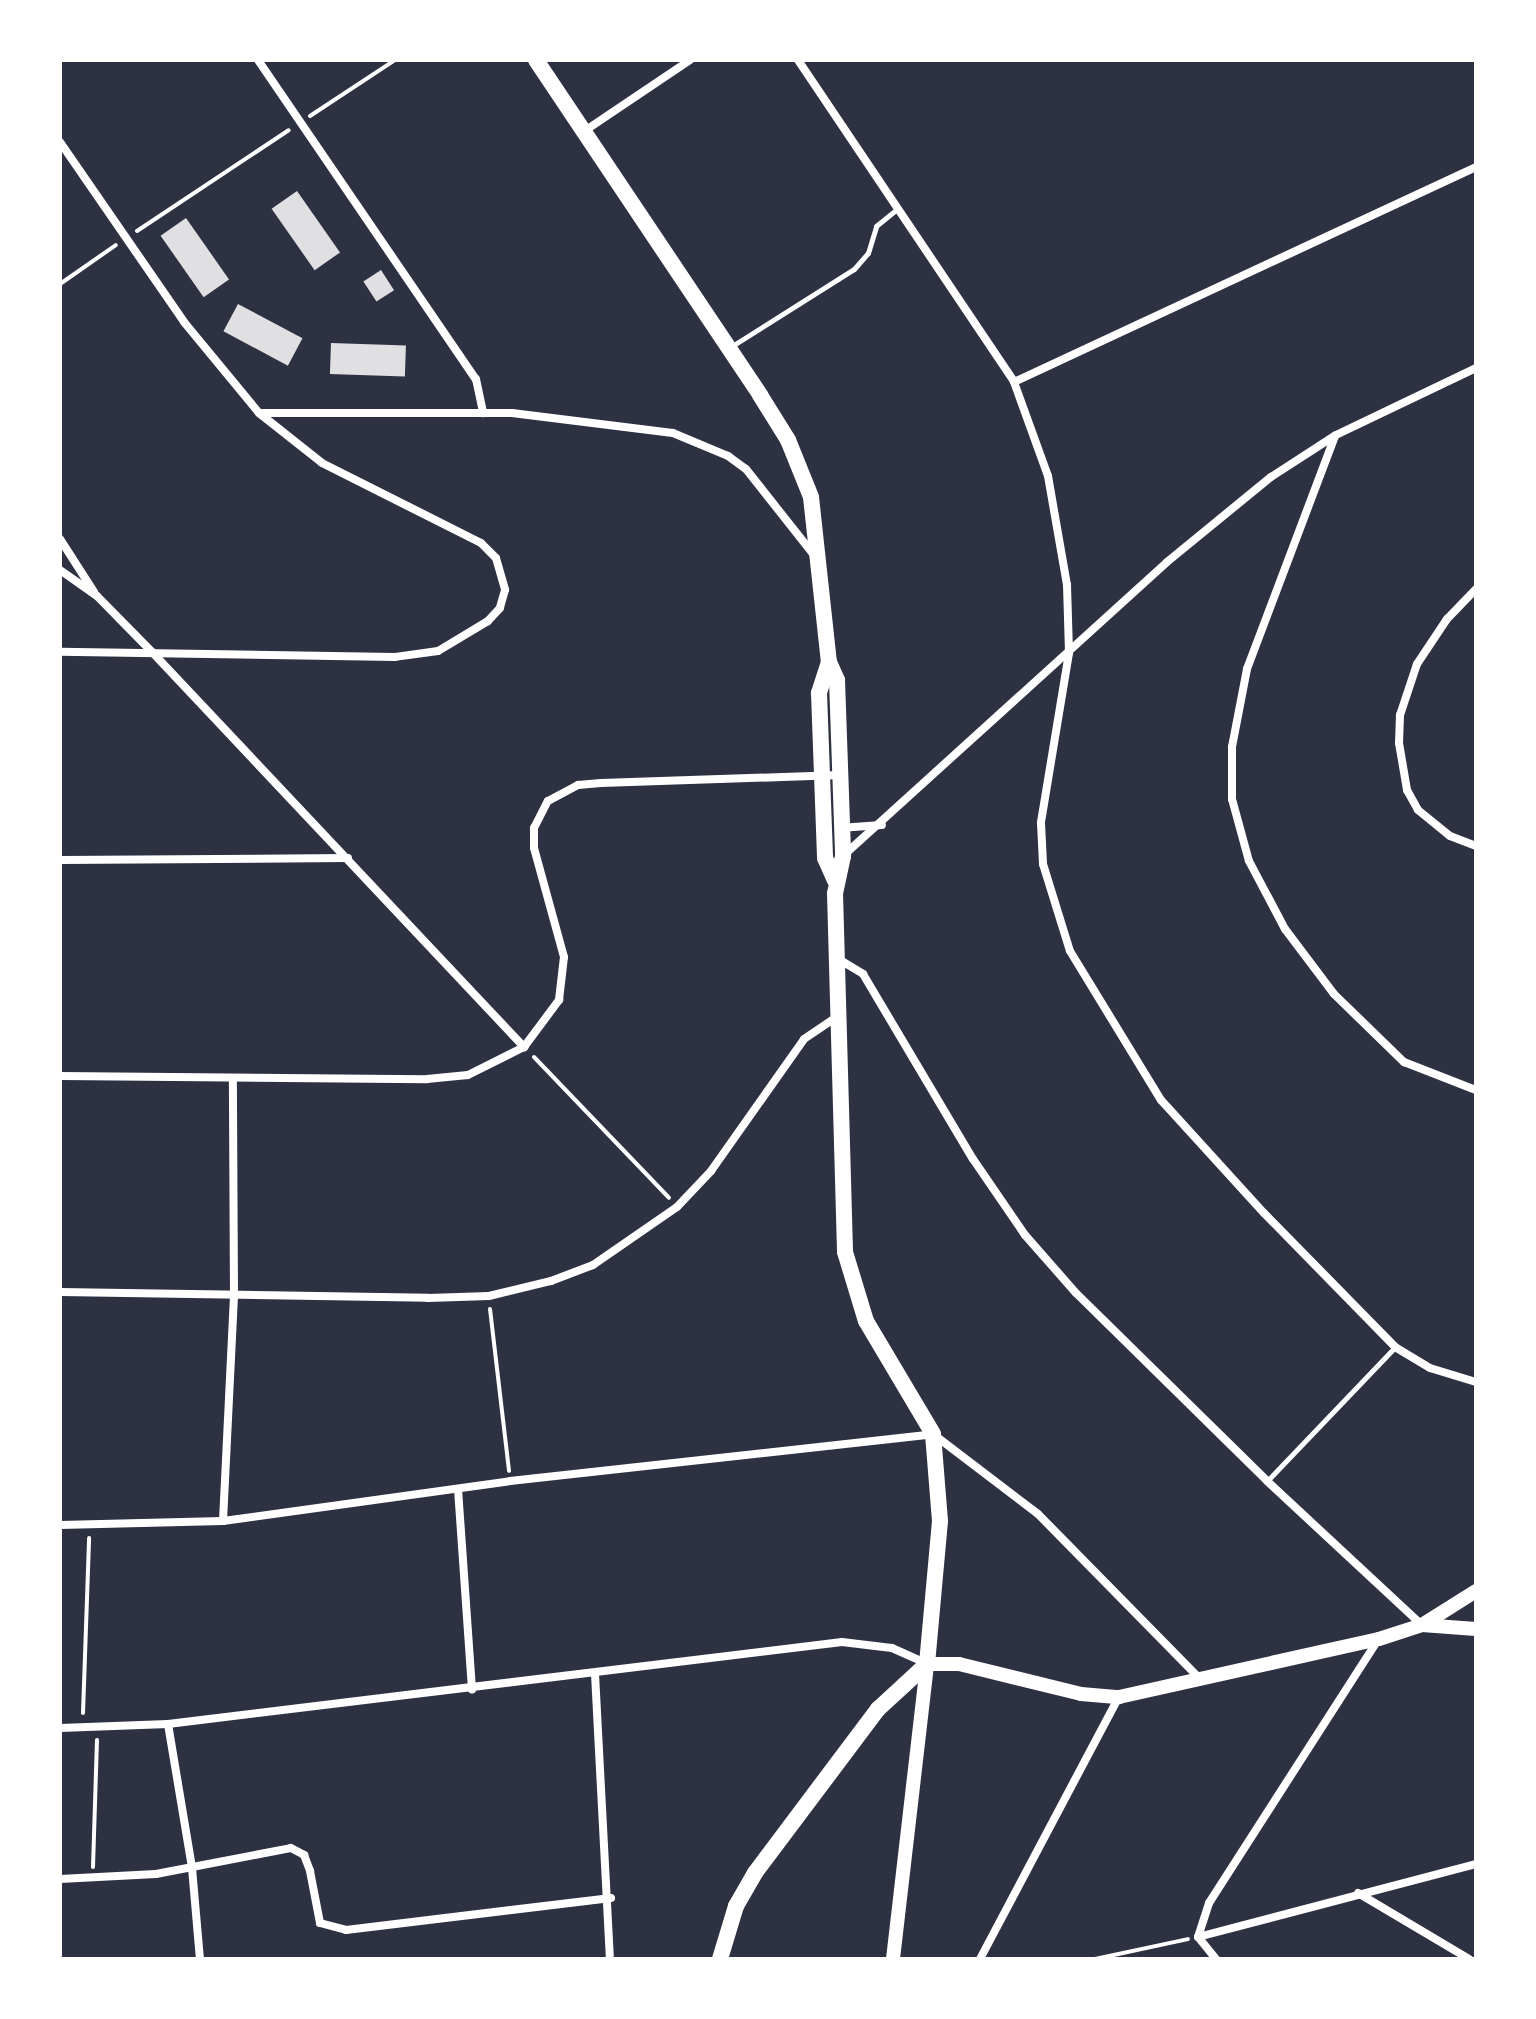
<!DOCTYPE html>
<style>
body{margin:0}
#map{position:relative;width:1536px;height:2019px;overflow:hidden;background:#2d3142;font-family:Commissioner,sans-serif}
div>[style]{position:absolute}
.building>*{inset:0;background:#e0e0e3;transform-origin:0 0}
.path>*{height:4px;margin:-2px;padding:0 2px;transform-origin:2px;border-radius:2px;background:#fff}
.service>*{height:5px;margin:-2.5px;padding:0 2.5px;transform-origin:2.5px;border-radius:2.5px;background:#fff}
.minor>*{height:8px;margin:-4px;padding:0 4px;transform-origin:4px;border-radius:4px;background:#fff}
.tertiary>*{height:14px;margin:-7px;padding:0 7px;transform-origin:7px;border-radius:7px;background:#fff}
.secondary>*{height:16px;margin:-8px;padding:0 8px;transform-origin:8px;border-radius:8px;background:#fff}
span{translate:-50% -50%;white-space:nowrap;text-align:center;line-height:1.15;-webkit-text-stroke:8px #fff;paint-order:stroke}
.frame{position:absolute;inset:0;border:62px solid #fff;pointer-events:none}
</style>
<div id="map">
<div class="building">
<i style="left:297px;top:191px;width:75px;height:31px;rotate:55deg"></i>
<i style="left:186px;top:218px;width:75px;height:31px;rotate:55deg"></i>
<i style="left:381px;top:270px;width:24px;height:21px;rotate:57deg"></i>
<i style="left:238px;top:304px;width:73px;height:31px;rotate:28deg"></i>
<i style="left:331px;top:343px;width:75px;height:31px;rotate:2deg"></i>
</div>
<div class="path">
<i style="left:310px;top:116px;width:102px;rotate:-33.4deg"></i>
<i style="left:137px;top:231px;width:182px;rotate:-33.6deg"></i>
<i style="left:60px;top:284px;width:68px;rotate:-34.9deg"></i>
<i style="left:534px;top:1057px;width:195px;rotate:46.2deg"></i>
<i style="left:490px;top:1309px;width:163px;rotate:83.3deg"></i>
<i style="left:83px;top:1713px;width:175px;rotate:-88deg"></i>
<i style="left:93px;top:1867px;width:127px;rotate:-88.2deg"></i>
<i style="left:1095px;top:1959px;width:95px;rotate:-12.1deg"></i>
</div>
<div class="service">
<i style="left:732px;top:346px;width:144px;rotate:-32.3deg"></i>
<i style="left:854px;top:269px;width:21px;rotate:-49deg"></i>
<i style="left:868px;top:253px;width:28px;rotate:-73deg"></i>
<i style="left:876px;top:226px;width:28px;rotate:-39deg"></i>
<i style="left:1267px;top:1481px;width:185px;rotate:-46.3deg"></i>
</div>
<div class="minor">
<i style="left:258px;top:60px;width:386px;rotate:55.7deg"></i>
<i style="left:476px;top:379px;width:35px;rotate:78deg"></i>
<i style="left:798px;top:60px;width:388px;rotate:56.1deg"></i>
<i style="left:1014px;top:382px;width:100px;rotate:70.1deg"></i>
<i style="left:1048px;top:476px;width:111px;rotate:80.1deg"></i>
<i style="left:1067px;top:585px;width:68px;rotate:88.3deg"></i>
<i style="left:1069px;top:653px;width:172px;rotate:99.4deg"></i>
<i style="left:1041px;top:823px;width:41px;rotate:87.2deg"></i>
<i style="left:1043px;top:864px;width:91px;rotate:72.8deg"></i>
<i style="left:1070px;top:951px;width:175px;rotate:58.6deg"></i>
<i style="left:1161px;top:1100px;width:153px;rotate:47.7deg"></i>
<i style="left:1264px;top:1213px;width:187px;rotate:45.6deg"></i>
<i style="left:1395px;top:1347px;width:41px;rotate:31deg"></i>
<i style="left:1430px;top:1368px;width:48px;rotate:16.9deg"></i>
<i style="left:583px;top:132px;width:129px;rotate:-33.9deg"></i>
<i style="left:60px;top:142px;width:219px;rotate:55.4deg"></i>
<i style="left:184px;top:322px;width:118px;rotate:50.5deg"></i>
<i style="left:259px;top:413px;width:80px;rotate:38.4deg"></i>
<i style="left:322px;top:463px;width:178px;rotate:26.7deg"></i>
<i style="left:481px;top:543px;width:21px;rotate:45deg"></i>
<i style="left:496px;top:558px;width:33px;rotate:74deg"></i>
<i style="left:505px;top:590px;width:19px;rotate:106deg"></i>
<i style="left:500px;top:608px;width:18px;rotate:133deg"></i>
<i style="left:488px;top:621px;width:58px;rotate:149deg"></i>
<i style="left:438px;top:651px;width:43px;rotate:172.1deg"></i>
<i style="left:395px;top:657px;width:335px;rotate:-179.1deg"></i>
<i style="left:1014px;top:382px;width:510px;rotate:-24.96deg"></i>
<i style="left:260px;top:413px;width:252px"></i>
<i style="left:512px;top:413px;width:162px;rotate:7.1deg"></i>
<i style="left:673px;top:433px;width:60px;rotate:22.7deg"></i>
<i style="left:728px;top:456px;width:22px;rotate:36deg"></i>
<i style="left:746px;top:469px;width:110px;rotate:51.7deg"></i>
<i style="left:1335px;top:436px;width:249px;rotate:110.7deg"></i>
<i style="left:1247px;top:669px;width:79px;rotate:100.9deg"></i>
<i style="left:1232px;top:747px;width:52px;rotate:90deg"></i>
<i style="left:1232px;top:799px;width:64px;rotate:74.7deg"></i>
<i style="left:1249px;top:861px;width:77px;rotate:62.1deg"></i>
<i style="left:1285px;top:929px;width:81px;rotate:53deg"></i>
<i style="left:1334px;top:994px;width:98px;rotate:44.2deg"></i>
<i style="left:1404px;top:1062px;width:77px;rotate:21.3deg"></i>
<i style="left:60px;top:539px;width:63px;rotate:57.3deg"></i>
<i style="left:60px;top:570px;width:45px;rotate:35.1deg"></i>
<i style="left:97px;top:596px;width:78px;rotate:45.5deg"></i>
<i style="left:152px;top:652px;width:543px;rotate:46.72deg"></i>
<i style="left:1476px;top:589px;width:42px;rotate:134deg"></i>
<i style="left:1447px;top:619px;width:54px;rotate:123.7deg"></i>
<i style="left:1417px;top:664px;width:54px;rotate:108.4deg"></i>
<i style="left:1400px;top:715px;width:28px;rotate:92deg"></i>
<i style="left:1399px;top:743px;width:48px;rotate:80.3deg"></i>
<i style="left:1407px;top:790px;width:23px;rotate:61deg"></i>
<i style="left:1418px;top:810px;width:41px;rotate:39.1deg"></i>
<i style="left:1450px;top:836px;width:28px;rotate:21deg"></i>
<i style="left:839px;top:828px;width:43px;rotate:-4deg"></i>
<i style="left:844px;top:855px;width:436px;rotate:-42.2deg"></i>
<i style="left:1167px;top:562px;width:134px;rotate:-39.3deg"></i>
<i style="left:1271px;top:477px;width:77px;rotate:-32.9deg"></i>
<i style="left:1336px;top:435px;width:155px;rotate:-25.6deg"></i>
<i style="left:60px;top:860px;width:288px;rotate:-0.4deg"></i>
<i style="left:840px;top:960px;width:27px;rotate:31deg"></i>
<i style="left:863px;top:974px;width:215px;rotate:59.3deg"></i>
<i style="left:973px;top:1159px;width:92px;rotate:55.6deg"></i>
<i style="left:1025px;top:1235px;width:77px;rotate:48.7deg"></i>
<i style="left:1076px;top:1293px;width:268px;rotate:44.5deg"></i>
<i style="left:1267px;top:1481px;width:212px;rotate:42.9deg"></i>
<i style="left:60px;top:1076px;width:367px;rotate:0.5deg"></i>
<i style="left:427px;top:1079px;width:41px;rotate:-5.6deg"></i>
<i style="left:468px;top:1075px;width:63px;rotate:-26.6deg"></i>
<i style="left:524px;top:1047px;width:59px;rotate:-53.3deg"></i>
<i style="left:559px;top:1000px;width:43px;rotate:-83.4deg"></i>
<i style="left:564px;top:957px;width:113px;rotate:-105.4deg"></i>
<i style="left:534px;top:848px;width:20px;rotate:-90deg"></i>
<i style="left:534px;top:828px;width:30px;rotate:-63deg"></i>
<i style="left:548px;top:801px;width:34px;rotate:-28deg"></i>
<i style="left:578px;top:785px;width:23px;rotate:-5deg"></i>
<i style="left:601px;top:783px;width:239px;rotate:-1.9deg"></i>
<i style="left:60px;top:1292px;width:368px;rotate:0.9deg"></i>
<i style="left:428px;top:1298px;width:61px;rotate:-1.9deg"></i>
<i style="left:489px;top:1296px;width:64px;rotate:-13.6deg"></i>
<i style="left:551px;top:1281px;width:45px;rotate:-20.9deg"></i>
<i style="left:593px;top:1265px;width:102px;rotate:-34.6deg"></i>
<i style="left:677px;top:1207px;width:50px;rotate:-46.6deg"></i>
<i style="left:711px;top:1171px;width:161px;rotate:-54.8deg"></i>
<i style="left:804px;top:1039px;width:40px;rotate:-34deg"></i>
<i style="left:458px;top:1489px;width:201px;rotate:86deg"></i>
<i style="left:223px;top:1521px;width:227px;rotate:-87.2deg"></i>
<i style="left:234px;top:1294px;width:215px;rotate:-90.3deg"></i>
<i style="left:60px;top:1525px;width:163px;rotate:-1.4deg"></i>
<i style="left:223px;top:1521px;width:290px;rotate:-7.9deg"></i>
<i style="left:510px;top:1481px;width:426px;rotate:-6.3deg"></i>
<i style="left:933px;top:1434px;width:132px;rotate:37.3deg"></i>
<i style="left:1038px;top:1514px;width:231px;rotate:45.5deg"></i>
<i style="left:595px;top:1674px;width:285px;rotate:87deg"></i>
<i style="left:168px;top:1724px;width:146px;rotate:80.5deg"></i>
<i style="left:192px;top:1868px;width:91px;rotate:85deg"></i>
<i style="left:60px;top:1728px;width:108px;rotate:-2.1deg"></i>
<i style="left:168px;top:1724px;width:679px;rotate:-6.94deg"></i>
<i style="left:842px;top:1642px;width:50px;rotate:6.8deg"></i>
<i style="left:892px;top:1648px;width:37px;rotate:24deg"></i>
<i style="left:60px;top:1879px;width:96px;rotate:-3deg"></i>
<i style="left:156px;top:1874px;width:137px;rotate:-10.9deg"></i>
<i style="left:291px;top:1848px;width:15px;rotate:28deg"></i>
<i style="left:304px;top:1855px;width:17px;rotate:69deg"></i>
<i style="left:310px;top:1871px;width:53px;rotate:79.1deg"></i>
<i style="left:320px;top:1923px;width:27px;rotate:15deg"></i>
<i style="left:346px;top:1930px;width:267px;rotate:-6.9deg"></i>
<i style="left:1358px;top:1893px;width:129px;rotate:30.7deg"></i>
<i style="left:1198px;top:1937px;width:287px;rotate:-14.7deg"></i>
<i style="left:980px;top:1959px;width:297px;rotate:-62.1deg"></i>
<i style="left:1216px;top:1959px;width:28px;rotate:-129deg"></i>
<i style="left:1198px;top:1937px;width:36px;rotate:-72deg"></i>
<i style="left:1209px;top:1903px;width:311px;rotate:-57.3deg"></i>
</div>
<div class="tertiary">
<i style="left:1422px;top:1625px;width:54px;rotate:4.2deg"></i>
<i style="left:893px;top:1959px;width:297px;rotate:-83.4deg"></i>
<i style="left:927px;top:1664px;width:32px"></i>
<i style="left:959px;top:1664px;width:126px;rotate:13.8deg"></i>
<i style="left:1081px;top:1694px;width:38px;rotate:5deg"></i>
<i style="left:1119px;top:1697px;width:266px;rotate:-12.6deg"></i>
<i style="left:1379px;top:1639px;width:45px;rotate:-18deg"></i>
<i style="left:1422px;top:1625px;width:64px;rotate:-32.2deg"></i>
</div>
<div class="secondary">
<i style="left:536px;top:60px;width:403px;rotate:56.2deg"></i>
<i style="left:760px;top:395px;width:53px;rotate:58.1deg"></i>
<i style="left:788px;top:440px;width:61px;rotate:68deg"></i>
<i style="left:811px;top:497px;width:166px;rotate:83.8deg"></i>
<i style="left:829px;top:662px;width:20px;rotate:66deg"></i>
<i style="left:837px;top:680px;width:176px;rotate:88deg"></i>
<i style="left:843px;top:856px;width:38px;rotate:102deg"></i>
<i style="left:835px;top:893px;width:359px;rotate:88.4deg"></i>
<i style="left:845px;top:1252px;width:72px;rotate:73.1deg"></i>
<i style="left:866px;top:1321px;width:131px;rotate:59.3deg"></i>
<i style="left:933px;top:1434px;width:87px;rotate:85.4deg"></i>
<i style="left:940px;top:1521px;width:144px;rotate:95.2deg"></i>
<i style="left:927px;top:1664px;width:67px;rotate:137.4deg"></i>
<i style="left:878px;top:1709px;width:205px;rotate:126.9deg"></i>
<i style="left:755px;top:1873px;width:38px;rotate:120deg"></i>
<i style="left:736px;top:1906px;width:55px;rotate:106.8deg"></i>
<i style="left:829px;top:662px;width:33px;rotate:108deg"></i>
<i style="left:819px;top:693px;width:165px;rotate:87.9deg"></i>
<i style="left:825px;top:858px;width:24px;rotate:66deg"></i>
</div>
<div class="frame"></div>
</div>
